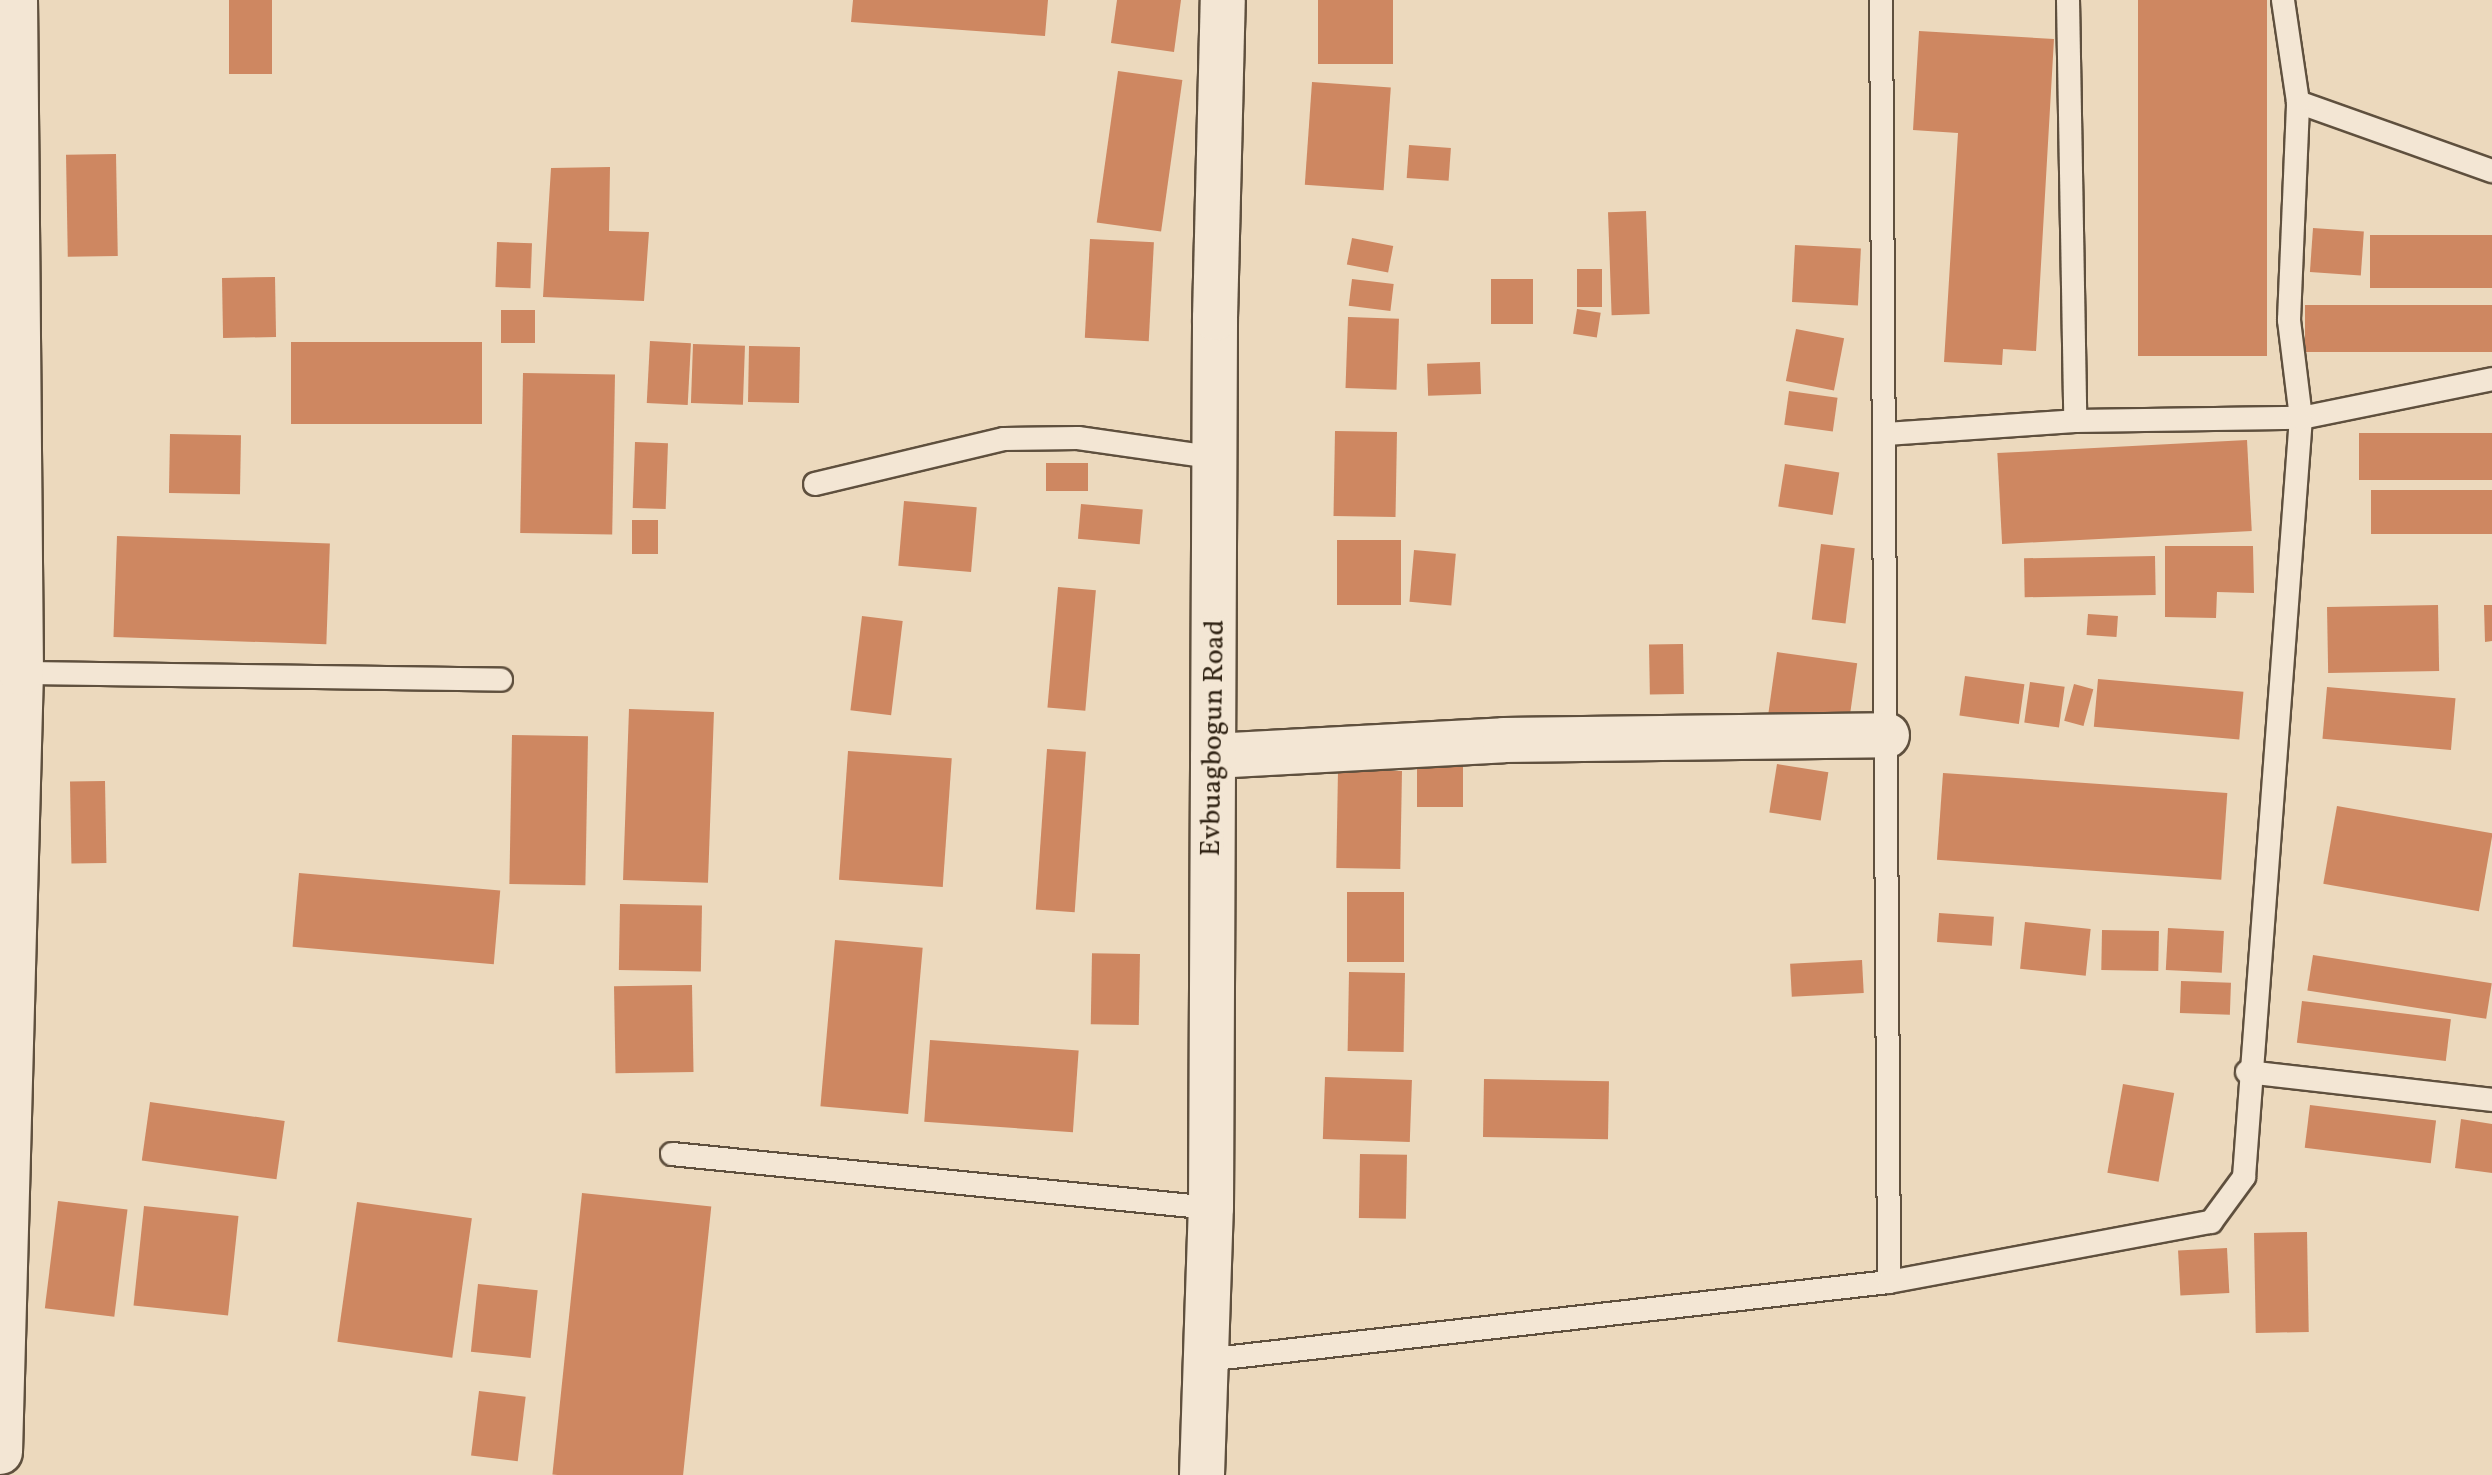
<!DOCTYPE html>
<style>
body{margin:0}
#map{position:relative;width:2492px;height:1475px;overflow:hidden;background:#ecd9bd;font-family:Vollkorn,serif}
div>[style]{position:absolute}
.building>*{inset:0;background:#ce8761;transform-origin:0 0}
.roads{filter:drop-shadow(2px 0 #5f503e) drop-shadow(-2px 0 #5f503e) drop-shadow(0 2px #5f503e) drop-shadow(0 -2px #5f503e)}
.lane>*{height:22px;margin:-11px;padding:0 11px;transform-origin:11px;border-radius:11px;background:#f3e6d4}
.street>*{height:44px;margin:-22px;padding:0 22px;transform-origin:22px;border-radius:22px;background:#f3e6d4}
span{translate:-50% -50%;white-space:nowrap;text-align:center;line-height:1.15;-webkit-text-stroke:8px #f3e6d4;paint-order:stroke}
.street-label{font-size:28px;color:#302314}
</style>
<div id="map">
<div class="building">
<i style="left:229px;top:0;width:43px;height:74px"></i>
<i style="clip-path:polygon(853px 0,1048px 0,1045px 36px,851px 22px)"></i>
<i style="clip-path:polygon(1117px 0,1181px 0,1174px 52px,1111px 43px)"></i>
<i style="left:1318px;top:0;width:75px;height:64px"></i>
<i style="left:2138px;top:0;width:129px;height:356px"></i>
<i style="clip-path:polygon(1919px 31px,2054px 39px,2036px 351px,2003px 349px,2002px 365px,1944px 362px,1958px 133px,1913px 130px)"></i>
<i style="left:1118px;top:71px;width:65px;height:153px;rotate:8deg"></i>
<i style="left:1312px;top:82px;width:79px;height:103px;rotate:4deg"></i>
<i style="left:1409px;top:145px;width:42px;height:33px;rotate:4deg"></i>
<i style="left:116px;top:154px;width:102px;height:50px;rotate:89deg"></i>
<i style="clip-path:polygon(610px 167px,609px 231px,649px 232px,644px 301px,543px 297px,551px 168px)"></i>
<i style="left:1646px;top:211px;width:103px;height:38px;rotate:88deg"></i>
<i style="left:2313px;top:228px;width:51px;height:44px;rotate:4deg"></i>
<i style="left:2492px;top:235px;width:53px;height:122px;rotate:90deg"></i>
<i style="left:1352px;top:238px;width:42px;height:27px;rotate:11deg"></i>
<i style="left:1090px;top:239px;width:64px;height:99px;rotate:3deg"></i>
<i style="left:497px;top:242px;width:35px;height:45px;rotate:2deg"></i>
<i style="left:1795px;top:245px;width:66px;height:57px;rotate:3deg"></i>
<i style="left:1602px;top:269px;width:38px;height:25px;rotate:90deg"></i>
<i style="left:275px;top:277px;width:60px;height:53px;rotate:89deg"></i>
<i style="left:1352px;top:279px;width:42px;height:27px;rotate:7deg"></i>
<i style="left:1491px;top:279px;width:42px;height:45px"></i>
<i style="left:2492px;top:305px;width:47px;height:187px;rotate:90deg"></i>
<i style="left:1577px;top:309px;width:24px;height:25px;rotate:9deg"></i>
<i style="left:501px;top:310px;width:34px;height:33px"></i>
<i style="left:1348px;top:317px;width:51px;height:71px;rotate:2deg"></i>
<i style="left:1796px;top:329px;width:49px;height:53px;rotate:11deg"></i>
<i style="left:650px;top:341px;width:41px;height:62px;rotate:3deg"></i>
<i style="left:482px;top:342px;width:82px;height:191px;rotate:90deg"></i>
<i style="left:693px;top:344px;width:52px;height:59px;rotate:2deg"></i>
<i style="left:749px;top:346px;width:51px;height:56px;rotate:1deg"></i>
<i style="left:1480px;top:362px;width:32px;height:53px;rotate:88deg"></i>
<i style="left:523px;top:373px;width:92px;height:160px;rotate:1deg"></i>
<i style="left:1789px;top:391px;width:49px;height:34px;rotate:8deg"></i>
<i style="left:1335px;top:431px;width:62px;height:85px;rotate:1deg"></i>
<i style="left:2492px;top:433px;width:47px;height:133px;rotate:90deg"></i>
<i style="left:170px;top:434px;width:71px;height:59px;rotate:1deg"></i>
<i style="left:2247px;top:440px;width:91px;height:250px;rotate:87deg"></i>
<i style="left:635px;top:442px;width:33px;height:66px;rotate:2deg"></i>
<i style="left:1088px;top:463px;width:28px;height:42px;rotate:90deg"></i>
<i style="left:1785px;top:464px;width:55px;height:43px;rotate:9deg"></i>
<i style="left:2492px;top:490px;width:44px;height:121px;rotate:90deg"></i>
<i style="left:904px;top:501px;width:73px;height:65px;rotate:5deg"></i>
<i style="left:1081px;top:504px;width:62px;height:35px;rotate:5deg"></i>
<i style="left:632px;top:520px;width:26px;height:34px"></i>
<i style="left:117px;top:536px;width:213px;height:101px;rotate:2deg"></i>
<i style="left:1401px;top:540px;width:65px;height:64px;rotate:90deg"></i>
<i style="left:1821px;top:544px;width:34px;height:76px;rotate:7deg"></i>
<i style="clip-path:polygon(2165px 546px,2253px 546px,2254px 593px,2217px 592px,2216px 618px,2165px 617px)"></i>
<i style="left:1414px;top:550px;width:42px;height:52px;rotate:5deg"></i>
<i style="left:2155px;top:556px;width:39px;height:131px;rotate:89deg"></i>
<i style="left:1058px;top:587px;width:38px;height:121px;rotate:5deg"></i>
<i style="left:2438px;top:605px;width:66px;height:111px;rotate:89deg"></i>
<i style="clip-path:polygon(2484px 605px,2492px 605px,2492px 641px,2485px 642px)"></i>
<i style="left:2088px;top:614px;width:30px;height:21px;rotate:4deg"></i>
<i style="left:862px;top:616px;width:41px;height:95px;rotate:7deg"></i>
<i style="left:1683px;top:644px;width:50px;height:34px;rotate:89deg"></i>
<i style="left:1777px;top:652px;width:81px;height:63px;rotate:8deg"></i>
<i style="left:1965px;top:676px;width:60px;height:40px;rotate:8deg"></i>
<i style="left:2098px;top:679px;width:146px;height:48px;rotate:5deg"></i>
<i style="left:2030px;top:682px;width:35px;height:41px;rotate:8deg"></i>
<i style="left:2074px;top:684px;width:20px;height:38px;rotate:15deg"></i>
<i style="left:2327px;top:687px;width:129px;height:52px;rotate:5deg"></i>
<i style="left:629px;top:709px;width:85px;height:171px;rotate:2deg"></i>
<i style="left:512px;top:735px;width:76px;height:149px;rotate:1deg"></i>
<i style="left:1047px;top:749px;width:39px;height:161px;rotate:4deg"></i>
<i style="left:848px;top:751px;width:104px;height:129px;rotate:4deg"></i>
<i style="left:1417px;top:764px;width:46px;height:43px"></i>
<i style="left:1777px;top:764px;width:52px;height:49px;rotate:9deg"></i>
<i style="left:1338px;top:770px;width:64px;height:98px;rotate:1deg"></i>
<i style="left:1943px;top:773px;width:285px;height:87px;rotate:4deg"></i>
<i style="left:105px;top:781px;width:82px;height:35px;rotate:89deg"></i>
<i style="left:2337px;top:806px;width:158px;height:79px;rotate:10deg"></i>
<i style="left:299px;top:873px;width:202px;height:74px;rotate:5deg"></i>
<i style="left:1347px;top:892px;width:57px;height:70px"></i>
<i style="left:620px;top:904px;width:82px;height:66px;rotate:1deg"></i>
<i style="left:1939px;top:913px;width:55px;height:29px;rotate:4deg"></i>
<i style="left:2025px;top:922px;width:66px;height:47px;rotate:6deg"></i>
<i style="left:2168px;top:928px;width:56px;height:42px;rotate:3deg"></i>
<i style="left:2102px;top:930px;width:57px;height:40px;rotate:1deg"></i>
<i style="left:835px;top:940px;width:88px;height:167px;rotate:5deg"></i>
<i style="left:1140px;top:954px;width:71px;height:48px;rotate:91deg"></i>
<i style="left:2313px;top:955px;width:181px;height:36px;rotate:9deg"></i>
<i style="left:1862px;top:960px;width:33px;height:72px;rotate:87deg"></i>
<i style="left:1349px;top:972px;width:56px;height:79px;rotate:1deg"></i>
<i style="left:2181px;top:981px;width:50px;height:32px;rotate:2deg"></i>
<i style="left:692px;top:985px;width:87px;height:78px;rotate:89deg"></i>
<i style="left:2302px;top:1001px;width:150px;height:42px;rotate:7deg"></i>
<i style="left:930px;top:1040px;width:149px;height:82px;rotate:4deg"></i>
<i style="left:1325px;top:1077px;width:87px;height:62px;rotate:2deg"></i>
<i style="left:1484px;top:1079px;width:125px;height:58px;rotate:1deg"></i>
<i style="left:2123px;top:1084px;width:52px;height:90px;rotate:10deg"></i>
<i style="left:150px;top:1102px;width:136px;height:59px;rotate:8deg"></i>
<i style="left:2310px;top:1105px;width:127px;height:43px;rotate:7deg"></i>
<i style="clip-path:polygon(2461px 1119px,2492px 1124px,2492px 1173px,2455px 1168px)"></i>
<i style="left:1360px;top:1154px;width:47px;height:64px;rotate:1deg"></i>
<i style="left:582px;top:1193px;width:130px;height:283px;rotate:6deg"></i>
<i style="left:58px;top:1201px;width:70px;height:108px;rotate:7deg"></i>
<i style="left:357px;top:1202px;width:116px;height:141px;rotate:8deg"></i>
<i style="left:144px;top:1206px;width:95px;height:100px;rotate:6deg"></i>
<i style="left:2307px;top:1232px;width:100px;height:53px;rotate:89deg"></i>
<i style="left:2227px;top:1248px;width:45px;height:49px;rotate:87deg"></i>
<i style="left:478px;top:1284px;width:60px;height:68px;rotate:6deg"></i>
<i style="left:479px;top:1391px;width:47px;height:65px;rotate:7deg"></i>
</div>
<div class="roads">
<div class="lane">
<i style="left:1881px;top:0;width:1282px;rotate:89.64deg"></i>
<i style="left:2068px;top:0;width:421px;rotate:89deg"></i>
<i style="left:2298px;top:102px;width:206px;rotate:19.6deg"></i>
<i style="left:1886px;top:434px;width:189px;rotate:-3.9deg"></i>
<i style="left:2075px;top:421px;width:226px;rotate:-0.8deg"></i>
<i style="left:2301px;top:418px;width:195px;rotate:-11.5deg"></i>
<i style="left:815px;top:484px;width:194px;rotate:-13.4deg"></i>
<i style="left:1004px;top:439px;width:74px;rotate:-0.8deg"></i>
<i style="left:1078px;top:438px;width:140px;rotate:8.2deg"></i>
<i style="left:21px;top:673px;width:480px;rotate:0.8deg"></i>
<i style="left:2247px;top:1072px;width:247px;rotate:6.5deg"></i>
<i style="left:672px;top:1154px;width:542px;rotate:5.72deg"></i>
<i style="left:1206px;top:1360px;width:687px;rotate:-6.52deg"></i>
<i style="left:1889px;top:1282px;width:328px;rotate:-10.6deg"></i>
<i style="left:2211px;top:1222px;width:56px;rotate:-53.7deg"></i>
<i style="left:2244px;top:1177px;width:761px;rotate:-85.71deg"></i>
<i style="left:2301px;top:418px;width:99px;rotate:-97deg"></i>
<i style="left:2289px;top:320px;width:218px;rotate:-87.6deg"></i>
<i style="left:2298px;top:102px;width:103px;rotate:-98.4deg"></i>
</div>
<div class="street">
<i style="left:1213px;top:756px;width:291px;rotate:-3.1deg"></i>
<i style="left:1504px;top:740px;width:383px;rotate:-0.7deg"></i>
<i style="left:0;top:1452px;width:779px;rotate:-88.46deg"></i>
<i style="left:21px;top:673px;width:673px;rotate:-90.51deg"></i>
<i style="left:1202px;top:1475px;width:267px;rotate:-88.1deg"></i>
<i style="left:1211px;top:1208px;width:890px;rotate:-89.74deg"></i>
<i style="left:1215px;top:318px;width:318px;rotate:-88.6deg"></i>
</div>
</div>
<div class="street-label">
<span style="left:1214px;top:738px;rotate:-89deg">Evbuagbogun Road</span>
</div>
</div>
